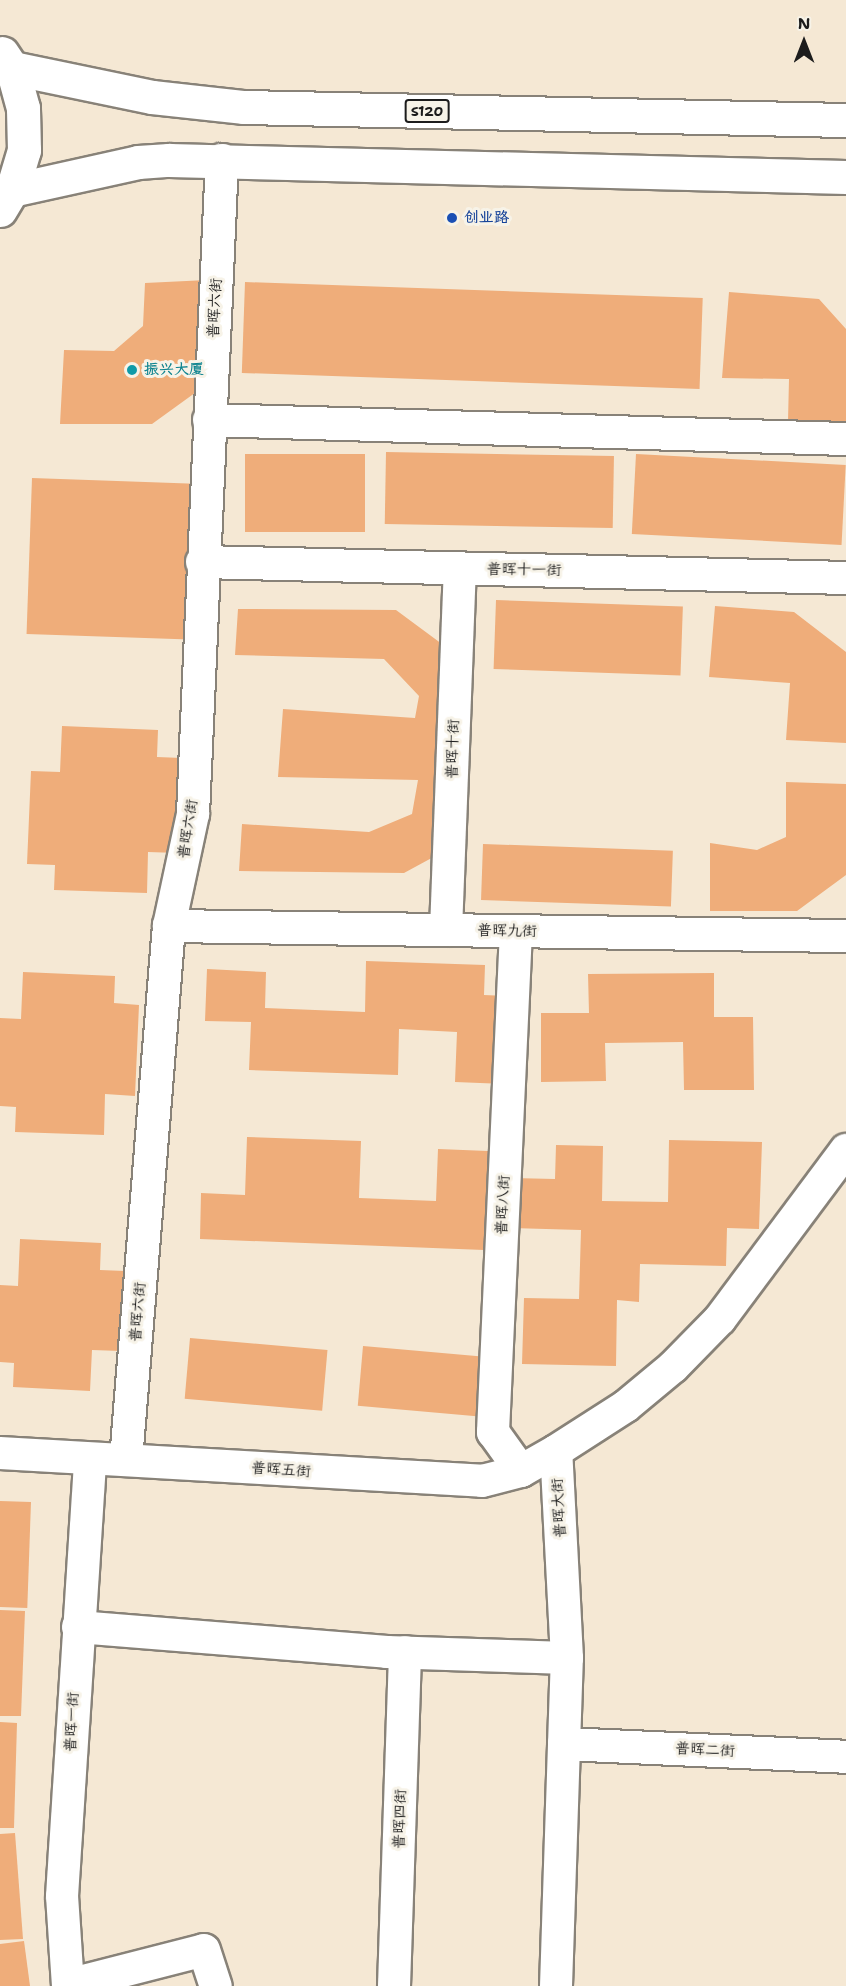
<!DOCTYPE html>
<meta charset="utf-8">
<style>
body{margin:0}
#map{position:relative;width:846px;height:1986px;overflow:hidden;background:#f5e8d4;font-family:"Shantell Sans","LXGW WenKai TC",sans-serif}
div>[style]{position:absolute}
.building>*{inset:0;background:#efad7a;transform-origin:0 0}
.roads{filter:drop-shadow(2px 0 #888278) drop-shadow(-2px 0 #888278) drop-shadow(0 2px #888278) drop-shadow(0 -2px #888278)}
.street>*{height:32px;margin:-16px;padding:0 16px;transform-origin:16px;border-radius:16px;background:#fff}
.primary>*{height:33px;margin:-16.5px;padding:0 16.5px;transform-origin:16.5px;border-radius:16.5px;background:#fff}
.dots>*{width:16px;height:16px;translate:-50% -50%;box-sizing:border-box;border:3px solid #f7f3e8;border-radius:50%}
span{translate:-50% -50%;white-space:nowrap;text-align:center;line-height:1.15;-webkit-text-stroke:6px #f7f3e8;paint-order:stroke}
.shield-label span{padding:2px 4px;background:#f7f3e8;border:2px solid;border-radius:4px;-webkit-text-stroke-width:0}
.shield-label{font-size:14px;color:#1c1c1c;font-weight:700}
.transit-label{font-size:15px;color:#164399;font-weight:700}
.left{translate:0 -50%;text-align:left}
.street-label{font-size:15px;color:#1c1c1c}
.culture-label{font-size:15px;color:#0d838f;font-weight:700}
.north{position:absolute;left:774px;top:12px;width:60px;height:60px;-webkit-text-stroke:4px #f7f3e8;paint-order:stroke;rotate:0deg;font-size:16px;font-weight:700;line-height:24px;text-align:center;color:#1c1c1c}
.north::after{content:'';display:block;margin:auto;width:21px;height:27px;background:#1c1c1c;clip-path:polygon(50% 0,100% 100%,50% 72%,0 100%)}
</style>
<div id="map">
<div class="building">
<i style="clip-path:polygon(207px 280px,199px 390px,152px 424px,60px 424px,64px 350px,114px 351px,143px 326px,145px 283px)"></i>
<i style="left:245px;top:282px;width:458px;height:91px;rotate:2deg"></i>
<i style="clip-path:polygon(729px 292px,819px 299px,846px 329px,846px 423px,788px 421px,789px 379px,722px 378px)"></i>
<i style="left:386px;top:452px;width:228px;height:72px;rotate:1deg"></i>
<i style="left:245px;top:454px;width:120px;height:78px"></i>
<i style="left:636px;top:454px;width:210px;height:80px;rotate:3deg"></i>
<i style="left:32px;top:478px;width:163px;height:156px;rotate:2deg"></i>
<i style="left:496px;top:600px;width:187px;height:69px;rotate:2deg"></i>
<i style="clip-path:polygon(715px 606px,794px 612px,846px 652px,846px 743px,786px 740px,790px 683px,709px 677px)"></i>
<i style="clip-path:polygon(238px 609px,396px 610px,446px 647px,439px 854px,404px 873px,239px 871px,242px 824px,369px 832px,412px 814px,418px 780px,278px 777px,283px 709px,415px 718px,419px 696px,384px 659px,235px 655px)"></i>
<i style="clip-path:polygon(62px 726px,158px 730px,157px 757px,182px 758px,178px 853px,148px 852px,147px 893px,54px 890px,55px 865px,27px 864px,31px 771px,60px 772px)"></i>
<i style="clip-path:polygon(786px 782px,846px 784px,846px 875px,797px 911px,710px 911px,710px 843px,757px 850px,786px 837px)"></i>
<i style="left:483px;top:844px;width:190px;height:56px;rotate:2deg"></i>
<i style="clip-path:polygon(366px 961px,485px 965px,484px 995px,507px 996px,505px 1084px,455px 1082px,457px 1032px,399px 1029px,398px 1075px,249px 1070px,251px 1022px,205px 1021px,207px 969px,266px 972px,265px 1008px,365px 1012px)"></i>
<i style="clip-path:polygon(23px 972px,115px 976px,114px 1003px,139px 1005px,135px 1096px,105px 1094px,104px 1135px,15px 1132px,16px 1107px,0 1106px,0 1018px,21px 1019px)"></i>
<i style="clip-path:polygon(714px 973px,714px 1017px,753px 1017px,754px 1090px,684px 1090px,683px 1042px,605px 1043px,606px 1081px,541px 1082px,541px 1013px,589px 1013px,588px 974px)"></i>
<i style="clip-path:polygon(247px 1137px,361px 1141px,359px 1198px,436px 1201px,438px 1149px,488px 1151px,484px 1250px,200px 1239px,201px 1193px,245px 1195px)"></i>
<i style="clip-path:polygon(669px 1140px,762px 1142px,759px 1229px,727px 1228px,726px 1266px,640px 1264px,639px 1302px,617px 1300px,616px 1366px,522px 1364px,524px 1298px,579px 1299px,581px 1230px,511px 1228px,512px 1178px,555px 1179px,556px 1145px,603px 1146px,602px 1201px,668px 1202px)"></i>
<i style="clip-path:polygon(20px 1239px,101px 1243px,100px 1270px,125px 1271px,121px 1351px,92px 1350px,90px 1391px,13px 1387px,14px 1363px,0 1362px,0 1285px,18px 1286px)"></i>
<i style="left:190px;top:1338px;width:138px;height:61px;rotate:5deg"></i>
<i style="left:363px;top:1346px;width:122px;height:60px;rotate:5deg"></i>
<i style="left:0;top:1501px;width:31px;height:106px;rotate:2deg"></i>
<i style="clip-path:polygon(0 1610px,25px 1611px,21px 1716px,0 1716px)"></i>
<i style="clip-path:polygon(0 1722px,17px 1723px,14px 1828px,0 1828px)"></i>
<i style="clip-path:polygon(15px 1833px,23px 1939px,0 1940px,0 1834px)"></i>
<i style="clip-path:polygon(24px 1941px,30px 1986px,0 1986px,0 1944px)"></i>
</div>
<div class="roads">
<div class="street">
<i style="left:209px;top:420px;width:637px;rotate:1.71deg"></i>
<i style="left:202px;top:562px;width:644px;rotate:1.42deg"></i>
<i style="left:169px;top:926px;width:677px;rotate:0.85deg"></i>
<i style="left:446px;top:930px;width:362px;rotate:-87.8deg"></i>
<i style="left:516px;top:931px;width:502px;rotate:92.63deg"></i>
<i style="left:493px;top:1432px;width:48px;rotate:54.3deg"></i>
<i style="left:0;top:1453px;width:483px;rotate:3.3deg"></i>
<i style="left:482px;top:1481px;width:40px;rotate:-14.4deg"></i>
<i style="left:521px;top:1471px;width:40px;rotate:-29.7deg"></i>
<i style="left:126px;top:1460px;width:536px;rotate:-85.4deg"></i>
<i style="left:169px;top:926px;width:115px;rotate:-77.9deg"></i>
<i style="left:193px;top:814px;width:655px;rotate:-87.46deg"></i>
<i style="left:78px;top:1627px;width:310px;rotate:4.6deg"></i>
<i style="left:387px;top:1652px;width:180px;rotate:1.9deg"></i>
<i style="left:564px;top:1744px;width:282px;rotate:2.6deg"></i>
<i style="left:68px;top:1985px;width:140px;rotate:-14.4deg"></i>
<i style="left:204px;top:1950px;width:38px;rotate:72deg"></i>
<i style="left:68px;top:1986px;width:90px;rotate:-93.8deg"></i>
<i style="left:62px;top:1896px;width:438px;rotate:-86.3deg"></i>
<i style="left:394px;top:1986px;width:334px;rotate:-88.1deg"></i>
<i style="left:556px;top:1986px;width:328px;rotate:-88.1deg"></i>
<i style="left:567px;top:1658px;width:207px;rotate:-93deg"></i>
<i style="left:556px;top:1451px;width:83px;rotate:-32.7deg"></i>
<i style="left:626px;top:1406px;width:61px;rotate:-39.7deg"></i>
<i style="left:673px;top:1367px;width:67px;rotate:-45.6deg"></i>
<i style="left:720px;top:1319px;width:211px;rotate:-53.3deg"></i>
</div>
<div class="primary">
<i style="left:12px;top:68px;width:143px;rotate:11.7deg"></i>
<i style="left:152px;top:97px;width:93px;rotate:6.2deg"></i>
<i style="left:244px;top:107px;width:602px;rotate:1.24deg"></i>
<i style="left:12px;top:190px;width:129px;rotate:-12.5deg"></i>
<i style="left:138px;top:162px;width:31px;rotate:-4deg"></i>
<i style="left:169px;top:160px;width:677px;rotate:1.44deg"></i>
<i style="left:0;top:210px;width:23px;rotate:-59deg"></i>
<i style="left:12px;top:190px;width:42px;rotate:-73.3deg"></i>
<i style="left:24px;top:150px;width:42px;rotate:-91.4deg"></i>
<i style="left:23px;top:108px;width:41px;rotate:-105.4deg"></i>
<i style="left:12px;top:68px;width:18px;rotate:-124deg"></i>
</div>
</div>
<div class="dots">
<i style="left:452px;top:218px;background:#1a4fb4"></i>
<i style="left:132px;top:370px;background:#0f9aa8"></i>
</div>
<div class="shield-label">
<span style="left:427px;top:111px">S120</span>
</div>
<div class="transit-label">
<span class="left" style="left:464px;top:218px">创业路</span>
</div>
<div class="street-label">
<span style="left:215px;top:308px;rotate:-87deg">普晖六街</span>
<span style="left:524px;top:570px;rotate:1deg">普晖十一街</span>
<span style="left:453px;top:749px;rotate:-88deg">普晖十街</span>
<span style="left:188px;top:829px;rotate:-81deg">普晖六街</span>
<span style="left:507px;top:931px;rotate:1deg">普晖九街</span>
<span style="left:503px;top:1205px;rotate:-87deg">普晖八街</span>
<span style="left:138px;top:1312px;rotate:-85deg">普晖六街</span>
<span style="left:281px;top:1470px;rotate:4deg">普晖五街</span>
<span style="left:559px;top:1508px;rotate:-93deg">普晖大街</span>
<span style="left:72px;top:1722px;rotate:-87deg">普晖一街</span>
<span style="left:705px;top:1750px;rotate:3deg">普晖二街</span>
<span style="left:400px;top:1819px;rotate:-88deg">普晖四街</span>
</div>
<div class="culture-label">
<span class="left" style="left:144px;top:370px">振兴大厦</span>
</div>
<div class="north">N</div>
</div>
